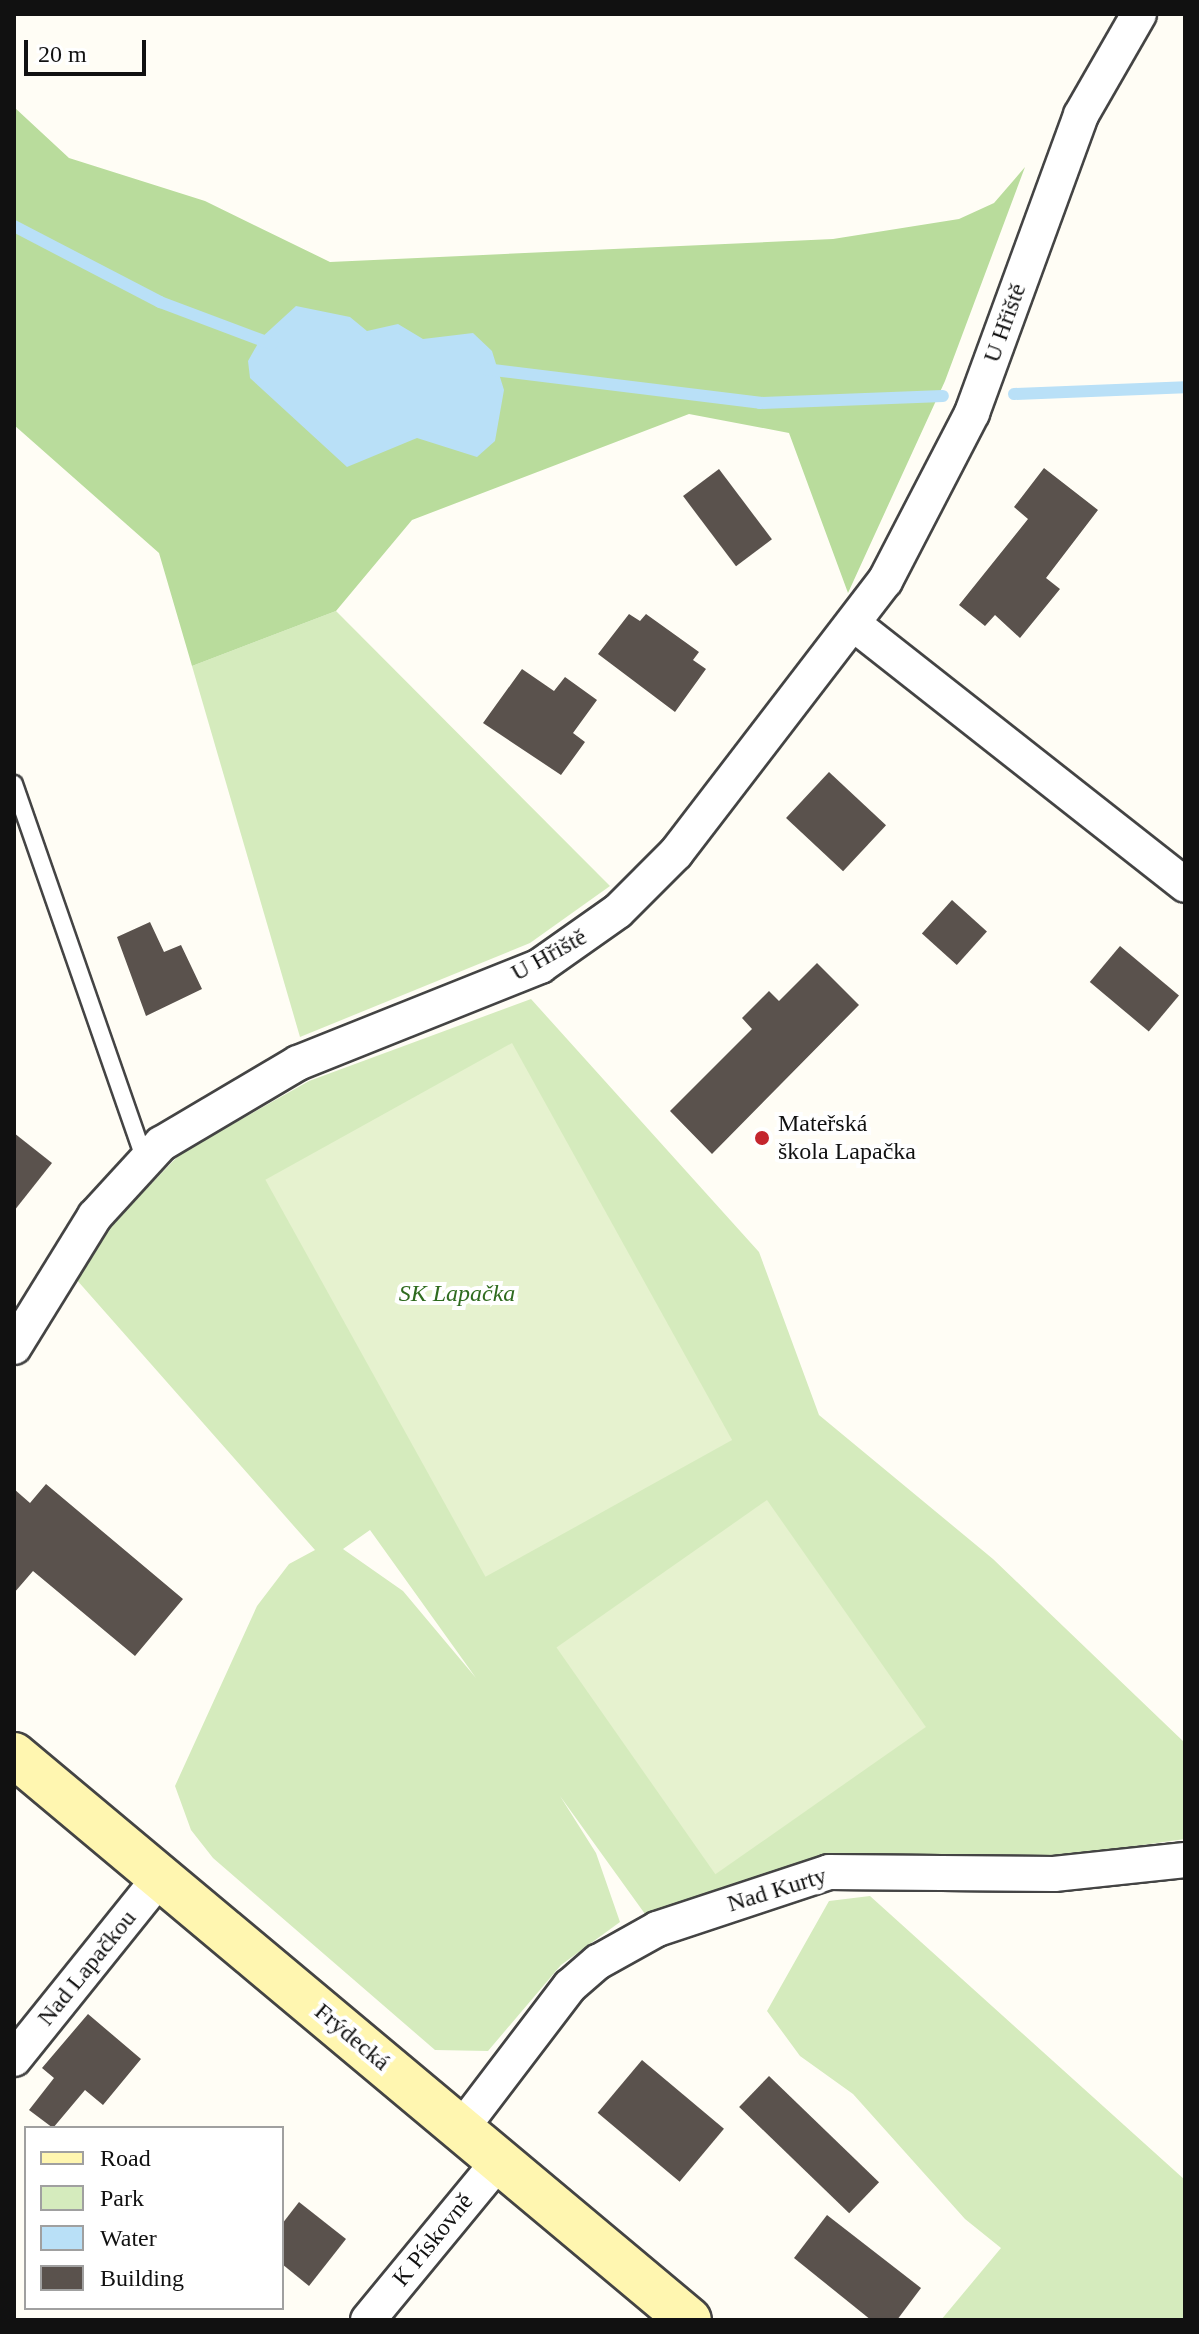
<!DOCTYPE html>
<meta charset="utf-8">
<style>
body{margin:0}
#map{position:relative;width:1199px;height:2334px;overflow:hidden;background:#fffdf5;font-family:"Times New Roman",serif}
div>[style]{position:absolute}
.green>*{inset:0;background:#d5ebbd}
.forest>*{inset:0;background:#b9dc9c}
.pitch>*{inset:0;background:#e6f2cf;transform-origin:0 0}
.water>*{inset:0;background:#b9e0f7}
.stream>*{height:12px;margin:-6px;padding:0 6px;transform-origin:6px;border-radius:6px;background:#b9e0f7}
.building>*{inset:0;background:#5a524d;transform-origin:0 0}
.roads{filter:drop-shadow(2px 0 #444) drop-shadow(-2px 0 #444) drop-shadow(0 2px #444) drop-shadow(0 -2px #444)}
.lane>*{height:16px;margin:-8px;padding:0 8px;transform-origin:8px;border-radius:8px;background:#fff}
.street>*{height:34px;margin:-17px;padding:0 17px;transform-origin:17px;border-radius:17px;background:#fff}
.secondary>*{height:44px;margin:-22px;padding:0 22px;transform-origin:22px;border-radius:22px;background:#fff6b0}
.dots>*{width:22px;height:22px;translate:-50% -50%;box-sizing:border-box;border:4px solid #fff;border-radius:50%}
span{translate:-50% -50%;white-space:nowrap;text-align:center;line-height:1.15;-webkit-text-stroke:8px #fff;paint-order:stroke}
.street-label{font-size:24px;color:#111}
.poi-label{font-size:24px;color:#111}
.left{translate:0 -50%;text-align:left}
.park-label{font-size:24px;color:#2f6b1f;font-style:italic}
.frame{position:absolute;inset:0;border:16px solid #111;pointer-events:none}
.legend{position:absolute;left:24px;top:2126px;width:260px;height:184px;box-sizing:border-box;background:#fff;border:2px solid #a0a0a0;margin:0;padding:10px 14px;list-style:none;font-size:24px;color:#111}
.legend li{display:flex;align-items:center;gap:16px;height:40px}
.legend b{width:40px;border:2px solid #a0a0a0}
.scale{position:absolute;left:24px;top:40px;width:122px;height:36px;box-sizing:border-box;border:4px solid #111;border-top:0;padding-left:10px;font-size:24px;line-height:28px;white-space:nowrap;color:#111;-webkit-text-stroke:6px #fff;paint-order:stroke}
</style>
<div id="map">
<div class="green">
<i style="clip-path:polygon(336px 611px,610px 886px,530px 943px,300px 1037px,192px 666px)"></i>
<i style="clip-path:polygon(evenodd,531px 999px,759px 1252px,819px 1415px,993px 1559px,1185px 1743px,1185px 1839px,1073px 1855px,824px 1854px,645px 1914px,560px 1796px,596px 1853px,620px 1922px,561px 1965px,488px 2051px,435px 2050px,213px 1858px,191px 1830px,175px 1786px,257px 1606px,289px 1564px,315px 1550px,68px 1270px,180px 1154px,309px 1081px,531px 999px,370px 1530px,476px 1678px,403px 1591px,343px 1549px,370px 1530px)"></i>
<i style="clip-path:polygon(870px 1896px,1185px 2180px,1185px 2320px,941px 2320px,1001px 2248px,965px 2219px,853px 2094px,800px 2056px,767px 2011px,829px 1901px)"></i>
</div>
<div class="forest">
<i style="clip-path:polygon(14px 107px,69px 158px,205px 201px,330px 262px,833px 239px,959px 219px,994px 203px,1025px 167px,945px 381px,848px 593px,789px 433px,689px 414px,412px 520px,336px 611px,192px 666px,159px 553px,14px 425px)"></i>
</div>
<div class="pitch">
<i style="left:512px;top:1043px;width:454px;height:282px;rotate:61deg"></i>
<i style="left:767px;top:1500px;width:277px;height:257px;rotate:55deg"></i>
</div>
<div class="water">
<i style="clip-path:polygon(296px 306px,350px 317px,367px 331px,398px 324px,423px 339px,473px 333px,492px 351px,504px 390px,495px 441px,477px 457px,417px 438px,347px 467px,250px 378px,248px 361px,261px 338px)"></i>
</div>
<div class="stream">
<i style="left:14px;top:226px;width:165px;rotate:27.5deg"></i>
<i style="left:160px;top:302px;width:120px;rotate:20.6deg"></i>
<i style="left:485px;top:369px;width:277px;rotate:7deg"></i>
<i style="left:760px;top:403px;width:183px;rotate:-2.2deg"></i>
<i style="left:1014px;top:394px;width:171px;rotate:-2.3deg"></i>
</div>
<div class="building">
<i style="clip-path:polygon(1044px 468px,1098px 510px,1046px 578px,1060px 589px,1020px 638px,995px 615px,985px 626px,959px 605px,1028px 519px,1014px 507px)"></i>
<i style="left:719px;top:469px;width:88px;height:45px;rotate:53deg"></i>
<i style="clip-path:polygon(629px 614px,640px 621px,646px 614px,699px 652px,693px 660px,706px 669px,675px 712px,598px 654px)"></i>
<i style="clip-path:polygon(522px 669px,554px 691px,565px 677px,597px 700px,573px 733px,585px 742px,561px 775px,483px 723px)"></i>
<i style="left:829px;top:772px;width:78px;height:63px;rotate:43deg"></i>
<i style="left:952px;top:900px;width:47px;height:45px;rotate:42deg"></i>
<i style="clip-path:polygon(150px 922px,164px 952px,181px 945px,202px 989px,146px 1016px,117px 937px)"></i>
<i style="left:1120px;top:946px;width:77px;height:47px;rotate:40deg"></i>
<i style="clip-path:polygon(817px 963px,859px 1005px,712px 1154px,670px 1111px,752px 1029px,742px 1018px,769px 991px,779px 1001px)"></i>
<i style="clip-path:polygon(14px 1133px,52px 1163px,14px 1211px)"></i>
<i style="clip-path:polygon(46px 1484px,183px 1599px,135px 1656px,33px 1571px,14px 1593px,14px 1489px,30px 1503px)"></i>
<i style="clip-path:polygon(88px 2014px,141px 2059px,103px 2105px,85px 2090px,53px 2128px,29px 2110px,54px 2078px,42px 2068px)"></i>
<i style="left:642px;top:2060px;width:107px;height:69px;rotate:40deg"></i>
<i style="left:769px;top:2076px;width:153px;height:43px;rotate:44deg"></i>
<i style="clip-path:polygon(299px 2202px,346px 2239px,309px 2286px,282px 2264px,282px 2224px)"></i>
<i style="clip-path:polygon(827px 2215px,921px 2288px,897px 2320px,871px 2320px,794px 2258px)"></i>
</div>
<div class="roads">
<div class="lane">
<i style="left:14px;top:784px;width:396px;rotate:70.8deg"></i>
</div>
<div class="street">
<i style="left:855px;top:625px;width:420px;rotate:38.2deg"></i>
<i style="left:14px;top:1347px;width:154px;rotate:-58.3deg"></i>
<i style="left:95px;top:1216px;width:98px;rotate:-47.5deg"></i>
<i style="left:161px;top:1144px;width:159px;rotate:-30.6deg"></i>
<i style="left:298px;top:1063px;width:261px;rotate:-21.8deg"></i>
<i style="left:540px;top:966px;width:95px;rotate:-35.2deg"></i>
<i style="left:618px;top:911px;width:82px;rotate:-45deg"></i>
<i style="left:676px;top:853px;width:343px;rotate:-52.5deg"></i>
<i style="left:885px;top:581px;width:189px;rotate:-62.6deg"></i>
<i style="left:972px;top:413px;width:317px;rotate:-69.9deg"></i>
<i style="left:1081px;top:115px;width:116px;rotate:-60.1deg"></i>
<i style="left:14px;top:2059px;width:235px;rotate:-51.2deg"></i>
<i style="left:461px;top:2129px;width:180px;rotate:-52.7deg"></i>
<i style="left:570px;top:1986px;width:37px;rotate:-41deg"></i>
<i style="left:598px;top:1962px;width:68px;rotate:-29.2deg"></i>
<i style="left:657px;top:1929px;width:181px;rotate:-18.3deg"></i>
<i style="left:829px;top:1872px;width:225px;rotate:0.5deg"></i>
<i style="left:1054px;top:1874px;width:132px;rotate:-6.1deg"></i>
<i style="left:368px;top:2320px;width:206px;rotate:-50.5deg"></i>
</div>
<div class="secondary">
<i style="left:14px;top:1755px;width:880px;rotate:39.93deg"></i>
</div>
</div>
<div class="dots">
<i style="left:762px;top:1138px;background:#c4262e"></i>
</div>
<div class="street-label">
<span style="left:1005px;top:323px;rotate:-70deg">U Hřiště</span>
<span style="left:549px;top:955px;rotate:-29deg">U Hřiště</span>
<span style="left:777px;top:1890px;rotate:-17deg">Nad Kurty</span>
<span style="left:87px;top:1968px;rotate:-51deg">Nad Lapačkou</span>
<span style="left:352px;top:2037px;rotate:40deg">Frýdecká</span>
<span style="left:433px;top:2240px;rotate:-51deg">K Pískovně</span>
</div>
<div class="poi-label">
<span class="left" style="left:778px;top:1138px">Mateřská<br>škola Lapačka</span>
</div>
<div class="park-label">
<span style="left:457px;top:1294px">SK Lapačka</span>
</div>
<div class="frame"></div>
<ul class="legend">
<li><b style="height:10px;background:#fff6b0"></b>Road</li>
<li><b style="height:22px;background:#d5ebbd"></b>Park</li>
<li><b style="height:22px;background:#b9e0f7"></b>Water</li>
<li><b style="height:22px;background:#5a524d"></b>Building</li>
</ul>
<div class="scale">20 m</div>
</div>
